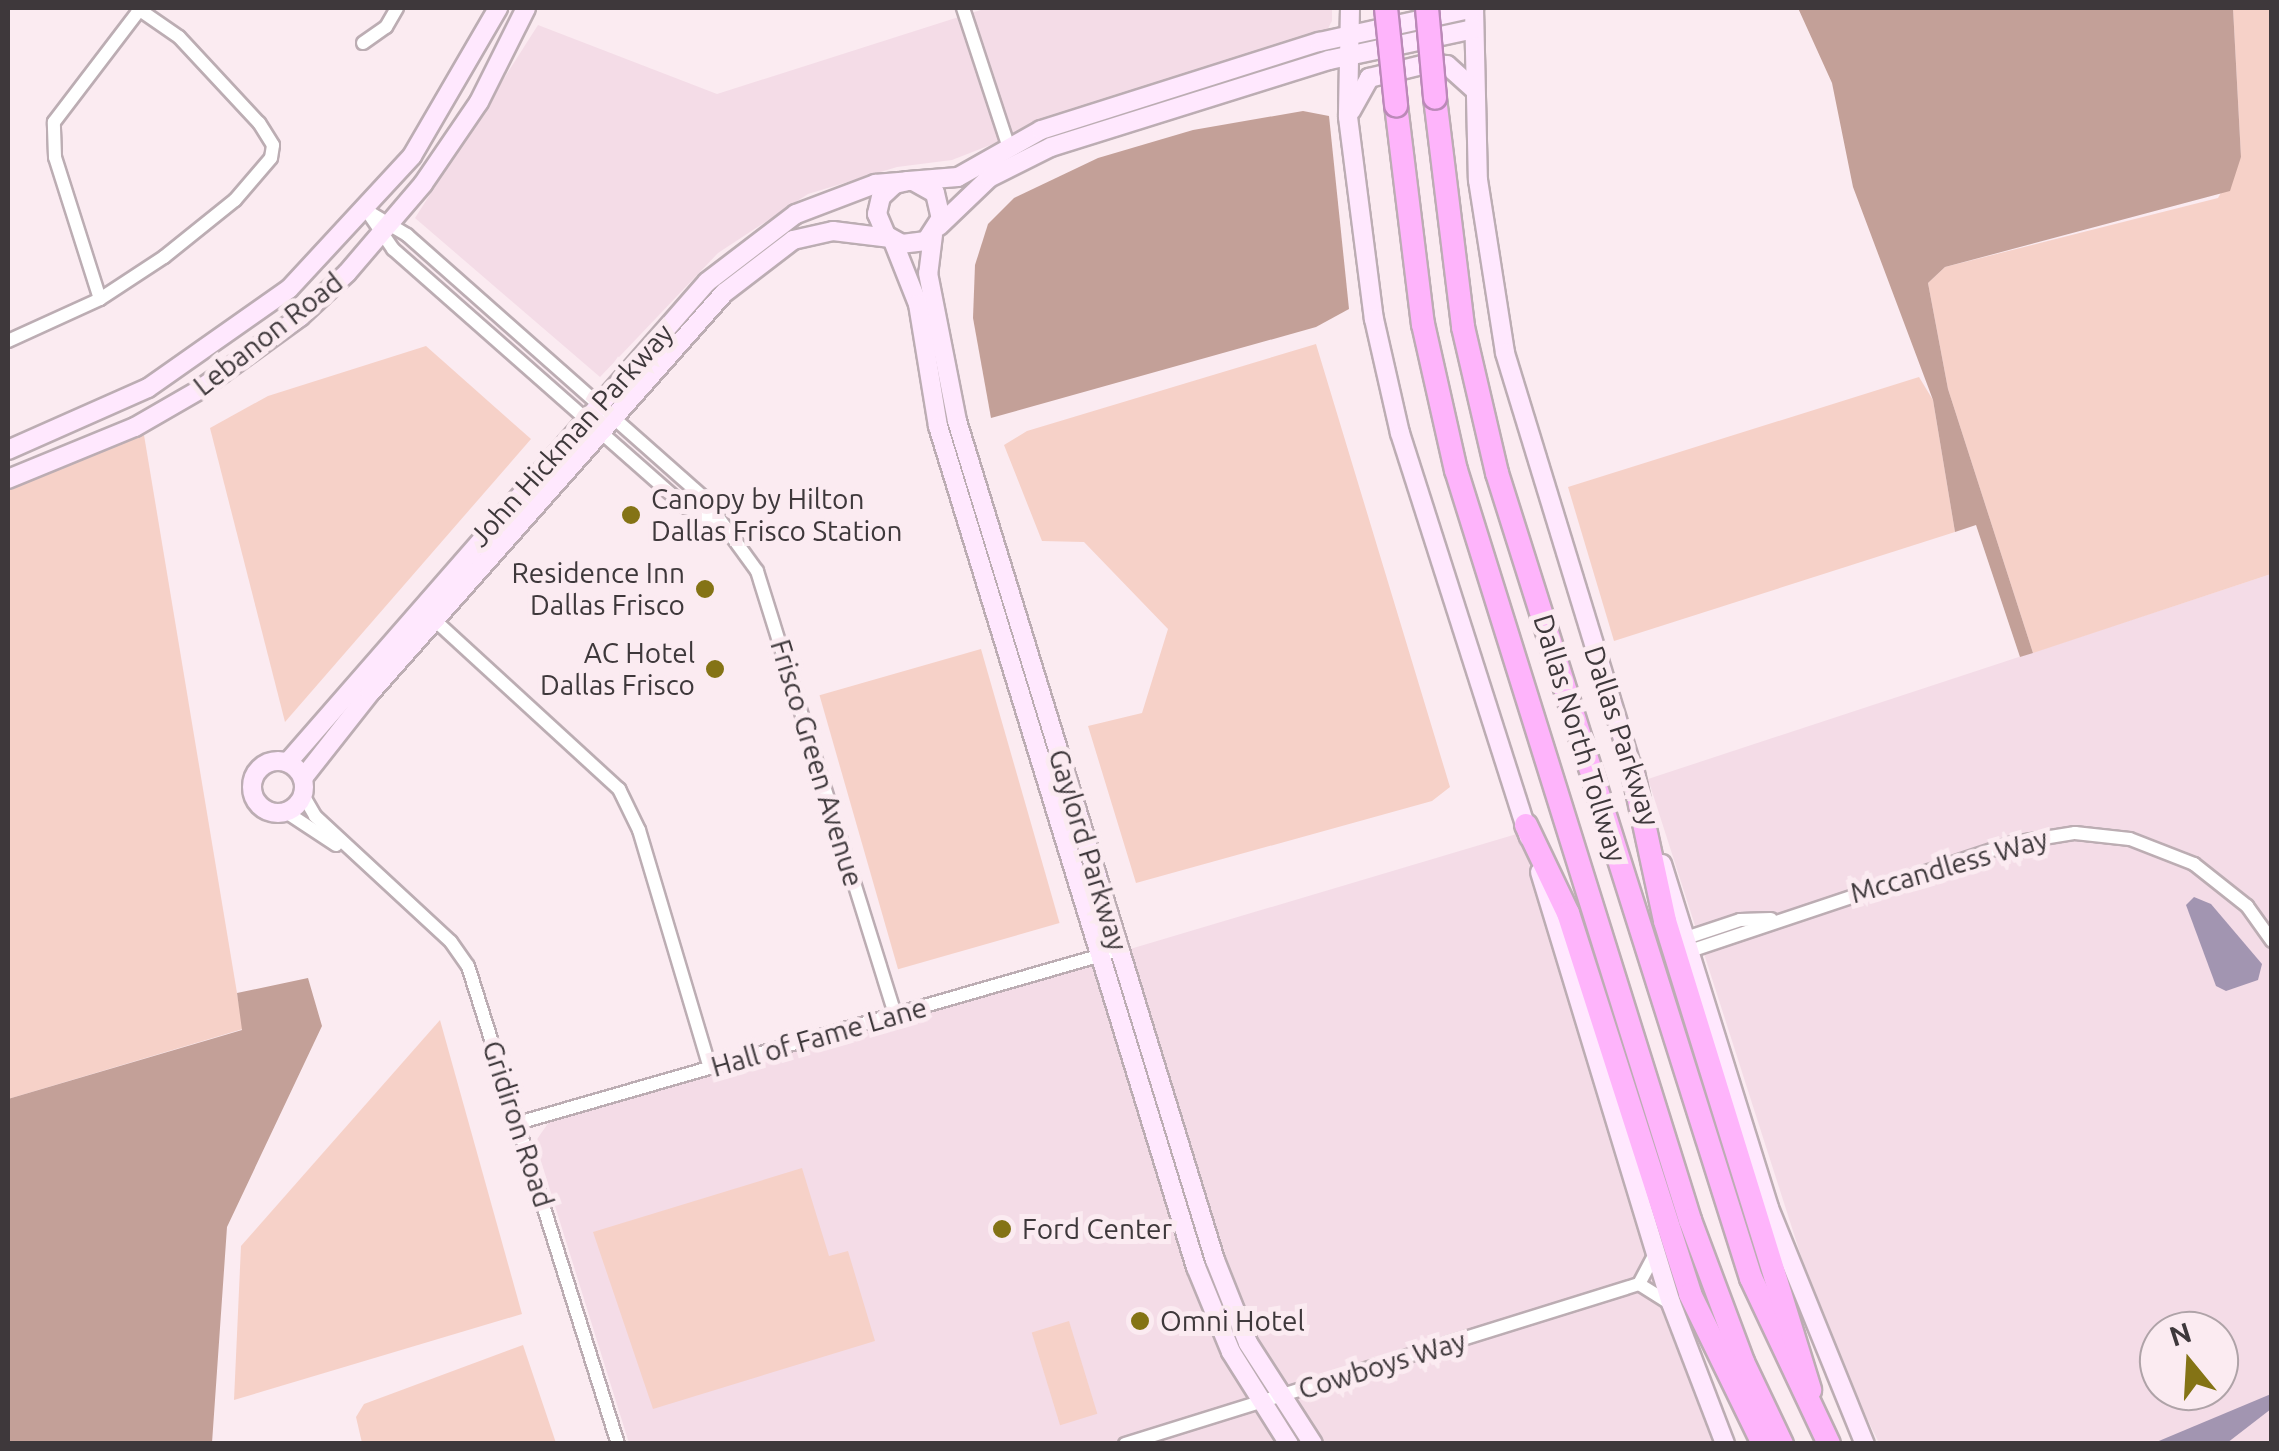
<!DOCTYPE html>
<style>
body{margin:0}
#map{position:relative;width:2279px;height:1451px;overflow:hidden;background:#fbebf1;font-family:Ubuntu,sans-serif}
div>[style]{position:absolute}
.built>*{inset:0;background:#f4dce7}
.green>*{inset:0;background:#f6d1c8;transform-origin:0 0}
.forest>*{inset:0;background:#c3a098}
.water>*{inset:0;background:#a295b1}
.roads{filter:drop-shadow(2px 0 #bcadb3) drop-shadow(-2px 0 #bcadb3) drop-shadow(0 2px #bcadb3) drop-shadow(0 -2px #bcadb3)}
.street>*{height:12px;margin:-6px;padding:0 6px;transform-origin:6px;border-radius:6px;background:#fff}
.secondary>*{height:18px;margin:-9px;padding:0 9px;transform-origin:9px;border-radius:9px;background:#ffe8fe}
.secondary>.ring{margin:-9px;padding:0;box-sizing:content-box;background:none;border:18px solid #ffe8fe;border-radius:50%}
.highway>*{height:22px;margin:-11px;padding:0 11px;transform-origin:11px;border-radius:11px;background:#feb4fb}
.bridges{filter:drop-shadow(2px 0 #bb89b8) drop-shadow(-2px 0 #bb89b8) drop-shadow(0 2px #bb89b8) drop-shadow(0 -2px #bb89b8)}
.highway-bridge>*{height:22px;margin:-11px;padding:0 11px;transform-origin:11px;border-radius:11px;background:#feb4fb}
.dots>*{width:28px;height:28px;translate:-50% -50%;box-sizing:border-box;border:5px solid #fbebf1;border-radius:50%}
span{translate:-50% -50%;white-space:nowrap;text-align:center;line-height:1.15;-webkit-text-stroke:10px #fbebf1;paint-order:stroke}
.street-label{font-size:28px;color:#3e383b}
.poi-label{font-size:28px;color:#3e383b}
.left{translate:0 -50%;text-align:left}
.right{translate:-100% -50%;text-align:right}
.frame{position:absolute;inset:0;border:10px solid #3e383b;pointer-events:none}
.north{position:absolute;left:2139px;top:1311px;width:100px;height:100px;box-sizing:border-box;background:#fbebf1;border:2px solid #afa3a8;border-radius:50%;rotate:342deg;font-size:28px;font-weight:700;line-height:40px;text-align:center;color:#3e383b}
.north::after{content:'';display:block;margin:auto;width:35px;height:45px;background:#847315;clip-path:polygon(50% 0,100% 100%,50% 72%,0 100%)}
</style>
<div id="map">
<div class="built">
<i style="clip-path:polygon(987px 8px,1332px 8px,1332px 21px,1326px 32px,1096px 104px,952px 160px,897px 167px,808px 194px,718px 253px,600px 377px,415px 218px,538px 25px,717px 94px)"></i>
<i style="clip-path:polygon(evenodd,2271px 574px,2271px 1443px,1879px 1443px,1827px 1337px,1648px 779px,2271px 574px,2159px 1331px,2219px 1331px,2219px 1391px,2159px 1391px,2159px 1331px)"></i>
<i style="clip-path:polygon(1520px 833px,1666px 1322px,1714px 1443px,629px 1443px,535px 1142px,549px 1122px)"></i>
</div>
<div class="green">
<i style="clip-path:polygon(2233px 8px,2271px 8px,2271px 574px,2033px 653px,1948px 389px,1928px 283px,1945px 267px,2218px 198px,2241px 157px)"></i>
<i style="clip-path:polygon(1316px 344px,1450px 787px,1432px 801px,1136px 883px,1088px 726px,1142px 713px,1168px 629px,1084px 542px,1042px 541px,1004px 445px,1027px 431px)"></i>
<i style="clip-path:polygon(426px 346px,531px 439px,285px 722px,210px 428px,268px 396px)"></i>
<i style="clip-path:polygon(1919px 377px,1933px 400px,1955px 532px,1614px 641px,1568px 487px)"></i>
<i style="clip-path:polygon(144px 435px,243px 1029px,8px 1099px,8px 490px)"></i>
<i style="left:981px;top:649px;width:285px;height:168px;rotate:74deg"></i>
<i style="clip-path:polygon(440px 1020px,522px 1314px,234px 1400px,241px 1246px)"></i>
<i style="clip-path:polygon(802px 1168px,829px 1256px,848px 1251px,875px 1341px,653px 1409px,593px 1232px)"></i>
<i style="left:1069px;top:1321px;width:97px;height:39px;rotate:73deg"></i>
<i style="clip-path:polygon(523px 1345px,556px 1443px,362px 1443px,356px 1417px,364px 1404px)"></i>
</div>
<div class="forest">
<i style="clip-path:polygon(1798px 8px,2233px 8px,2241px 157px,2230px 191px,1945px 267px,1928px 283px,1948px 389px,2033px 653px,2020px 657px,1976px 525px,1955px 532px,1933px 400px,1853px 187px,1832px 83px)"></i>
<i style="clip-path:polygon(1303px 111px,1329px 116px,1349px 309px,1316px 327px,991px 418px,973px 318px,975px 265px,988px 224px,1014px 198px,1098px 158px,1193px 130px)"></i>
<i style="clip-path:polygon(308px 978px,322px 1026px,227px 1227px,212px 1443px,8px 1443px,8px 1099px,242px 1030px,237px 993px)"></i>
</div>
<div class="water">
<i style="clip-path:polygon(2194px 897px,2211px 904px,2262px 964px,2258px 980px,2226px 991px,2216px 986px,2186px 905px)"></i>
<i style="clip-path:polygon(2271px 1394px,2271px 1409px,2227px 1443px,2154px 1443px)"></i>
</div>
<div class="roads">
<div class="street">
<i style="left:963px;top:8px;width:144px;rotate:71.8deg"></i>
<i style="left:363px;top:43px;width:28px;rotate:-35deg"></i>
<i style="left:386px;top:27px;width:22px;rotate:-60deg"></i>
<i style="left:367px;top:211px;width:47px;rotate:31deg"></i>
<i style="left:407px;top:235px;width:397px;rotate:41.5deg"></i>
<i style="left:704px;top:498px;width:90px;rotate:54deg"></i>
<i style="left:757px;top:571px;width:465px;rotate:72.7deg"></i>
<i style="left:367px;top:211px;width:46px;rotate:55.6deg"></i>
<i style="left:393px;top:249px;width:388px;rotate:41.4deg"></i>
<i style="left:684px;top:506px;width:38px;rotate:27deg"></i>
<i style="left:100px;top:299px;width:149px;rotate:-107.6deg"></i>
<i style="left:55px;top:157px;width:35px;rotate:-92deg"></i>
<i style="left:54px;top:122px;width:142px;rotate:-52.7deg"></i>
<i style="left:8px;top:341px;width:101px;rotate:-24.5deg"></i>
<i style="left:100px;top:299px;width:77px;rotate:-33.3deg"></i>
<i style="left:164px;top:257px;width:91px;rotate:-38.8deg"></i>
<i style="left:235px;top:200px;width:55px;rotate:-49.4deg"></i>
<i style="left:271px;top:158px;width:13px;rotate:-81deg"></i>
<i style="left:273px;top:145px;width:26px;rotate:-122deg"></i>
<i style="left:259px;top:123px;width:117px;rotate:-132.9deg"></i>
<i style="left:179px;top:37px;width:51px;rotate:-145.4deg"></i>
<i style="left:429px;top:615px;width:258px;rotate:42.5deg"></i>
<i style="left:619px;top:789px;width:46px;rotate:64deg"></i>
<i style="left:639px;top:830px;width:248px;rotate:73.4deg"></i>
<i style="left:303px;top:795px;width:24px;rotate:60deg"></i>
<i style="left:315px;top:816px;width:185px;rotate:42.8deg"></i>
<i style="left:451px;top:942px;width:29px;rotate:55deg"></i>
<i style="left:468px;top:966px;width:501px;rotate:72.58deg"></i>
<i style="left:286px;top:812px;width:60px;rotate:33.4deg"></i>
<i style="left:1686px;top:938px;width:57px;rotate:-18.4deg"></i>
<i style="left:1740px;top:920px;width:31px;rotate:-2deg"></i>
<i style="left:1690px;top:951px;width:341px;rotate:-18.5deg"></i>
<i style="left:2013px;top:843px;width:63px;rotate:-9.2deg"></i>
<i style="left:2075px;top:833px;width:55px;rotate:6.2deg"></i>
<i style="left:2130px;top:839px;width:69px;rotate:21.3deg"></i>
<i style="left:2194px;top:864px;width:68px;rotate:38.4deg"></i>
<i style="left:2247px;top:906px;width:43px;rotate:54.5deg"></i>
<i style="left:518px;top:1123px;width:625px;rotate:-16.06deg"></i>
<i style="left:1639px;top:1284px;width:36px;rotate:32deg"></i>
<i style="left:1125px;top:1444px;width:538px;rotate:-17.29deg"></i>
<i style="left:1639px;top:1284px;width:34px;rotate:-62deg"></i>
</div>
<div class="secondary">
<i style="left:1350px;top:8px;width:109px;rotate:91.1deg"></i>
<i style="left:1348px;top:117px;width:204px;rotate:82.7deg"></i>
<i style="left:1374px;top:319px;width:117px;rotate:77.2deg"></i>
<i style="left:1400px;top:433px;width:424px;rotate:72.3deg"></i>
<i style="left:1474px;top:8px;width:172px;rotate:88.7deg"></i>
<i style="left:1478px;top:180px;width:175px;rotate:81.1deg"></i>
<i style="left:1505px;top:353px;width:443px;rotate:73deg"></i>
<i style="left:1351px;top:111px;width:38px;rotate:-61deg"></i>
<i style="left:1369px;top:78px;width:63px;rotate:-13.8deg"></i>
<i style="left:1430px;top:63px;width:17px;rotate:7deg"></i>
<i style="left:1447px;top:65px;width:36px;rotate:42deg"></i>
<i style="left:913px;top:181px;width:25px;rotate:29deg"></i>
<i style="left:935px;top:193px;width:26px;rotate:77deg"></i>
<i style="left:941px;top:218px;width:27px;rotate:123deg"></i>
<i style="left:926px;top:241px;width:24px;rotate:173deg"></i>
<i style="left:902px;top:244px;width:18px;rotate:-151deg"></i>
<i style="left:886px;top:235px;width:23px;rotate:-113deg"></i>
<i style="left:877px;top:214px;width:17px;rotate:-77deg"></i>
<i style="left:881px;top:197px;width:19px;rotate:-43deg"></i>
<i style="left:895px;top:184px;width:13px;rotate:-13deg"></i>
<i style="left:908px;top:181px;width:50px;rotate:-4.6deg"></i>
<i style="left:958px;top:177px;width:95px;rotate:-29.5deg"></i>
<i style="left:1041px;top:130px;width:292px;rotate:-17.6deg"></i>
<i style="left:1319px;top:42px;width:159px;rotate:-12.4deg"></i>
<i style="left:939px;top:226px;width:69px;rotate:-43.8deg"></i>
<i style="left:989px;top:178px;width:69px;rotate:-26.6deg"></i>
<i style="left:1051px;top:147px;width:291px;rotate:-17.4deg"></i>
<i style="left:1329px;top:60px;width:148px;rotate:-12.1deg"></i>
<i style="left:933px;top:235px;width:38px;rotate:97deg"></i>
<i style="left:928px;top:273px;width:151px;rotate:78.9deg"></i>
<i style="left:957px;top:421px;width:878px;rotate:72.91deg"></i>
<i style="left:1215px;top:1260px;width:89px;rotate:68.3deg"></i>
<i style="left:1248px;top:1343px;width:120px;rotate:57.2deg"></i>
<i style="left:893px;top:241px;width:68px;rotate:68.4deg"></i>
<i style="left:918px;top:304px;width:124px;rotate:80.7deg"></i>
<i style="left:938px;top:426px;width:880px;rotate:72.95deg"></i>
<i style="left:1196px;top:1267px;width:92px;rotate:67.6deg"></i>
<i style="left:1231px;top:1352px;width:109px;rotate:57.8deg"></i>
<i style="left:8px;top:450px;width:153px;rotate:-23.9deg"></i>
<i style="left:148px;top:388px;width:172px;rotate:-35.1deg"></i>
<i style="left:289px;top:289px;width:181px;rotate:-47.2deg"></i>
<i style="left:412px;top:156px;width:171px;rotate:-59.8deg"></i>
<i style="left:8px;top:479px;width:137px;rotate:-22.3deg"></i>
<i style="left:135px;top:427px;width:74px;rotate:-30deg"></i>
<i style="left:199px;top:390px;width:125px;rotate:-35.9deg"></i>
<i style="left:300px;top:317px;width:64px;rotate:-43.1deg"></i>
<i style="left:347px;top:273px;width:117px;rotate:-49.5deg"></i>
<i style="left:423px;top:184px;width:99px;rotate:-55.7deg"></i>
<i style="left:479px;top:102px;width:105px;rotate:-63.4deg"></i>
<i class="ring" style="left:252px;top:761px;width:34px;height:34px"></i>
<i style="left:288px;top:762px;width:637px;rotate:-48.88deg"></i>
<i style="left:707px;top:282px;width:112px;rotate:-37.4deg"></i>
<i style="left:796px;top:214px;width:85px;rotate:-20.8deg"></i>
<i style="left:875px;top:184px;width:33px;rotate:-5deg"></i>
<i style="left:303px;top:778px;width:108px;rotate:-51.8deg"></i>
<i style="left:370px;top:693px;width:534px;rotate:-48.49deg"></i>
<i style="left:724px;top:293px;width:87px;rotate:-37.5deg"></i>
<i style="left:793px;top:240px;width:41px;rotate:-12.7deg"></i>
<i style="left:833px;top:231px;width:56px;rotate:7.1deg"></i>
<i style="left:1662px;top:864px;width:360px;rotate:72.7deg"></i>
<i style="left:1769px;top:1208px;width:255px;rotate:67.9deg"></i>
<i style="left:1540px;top:872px;width:450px;rotate:73.1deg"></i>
<i style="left:1671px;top:1303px;width:151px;rotate:69deg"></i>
</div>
<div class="highway">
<i style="left:1435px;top:98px;width:231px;rotate:83deg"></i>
<i style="left:1463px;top:327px;width:150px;rotate:76.9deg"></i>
<i style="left:1497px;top:473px;width:844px;rotate:72.49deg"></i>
<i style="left:1751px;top:1278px;width:183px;rotate:64.8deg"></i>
<i style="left:1396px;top:105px;width:221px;rotate:83deg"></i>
<i style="left:1423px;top:324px;width:150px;rotate:77.3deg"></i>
<i style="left:1456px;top:470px;width:786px;rotate:72.67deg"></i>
<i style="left:1690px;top:1220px;width:152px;rotate:69.5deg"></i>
<i style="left:1743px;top:1362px;width:91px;rotate:64.6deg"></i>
<i style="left:1632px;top:768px;width:157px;rotate:77.8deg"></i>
<i style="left:1665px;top:921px;width:491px;rotate:72.8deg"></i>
<i style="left:1526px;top:825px;width:98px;rotate:64.5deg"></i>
<i style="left:1568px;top:913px;width:400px;rotate:72.2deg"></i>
<i style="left:1690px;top:1294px;width:167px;rotate:64deg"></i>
</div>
</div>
<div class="bridges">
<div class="highway-bridge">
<i style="left:1386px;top:8px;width:98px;rotate:84.1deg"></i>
<i style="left:1427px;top:8px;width:90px;rotate:84.9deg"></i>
</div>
</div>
<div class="dots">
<i style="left:631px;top:515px;background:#847315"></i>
<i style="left:705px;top:589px;background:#847315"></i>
<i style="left:715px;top:669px;background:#847315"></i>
<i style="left:1002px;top:1229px;background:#847315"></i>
<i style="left:1140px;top:1321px;background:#847315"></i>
</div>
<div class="street-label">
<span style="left:268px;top:334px;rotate:-38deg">Lebanon Road</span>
<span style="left:571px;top:435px;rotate:-48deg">John Hickman Parkway</span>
<span style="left:1622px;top:736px;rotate:72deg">Dallas Parkway</span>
<span style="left:1580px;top:738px;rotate:73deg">Dallas North Tollway</span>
<span style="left:817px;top:763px;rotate:73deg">Frisco Green Avenue</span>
<span style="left:1088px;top:850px;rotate:73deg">Gaylord Parkway</span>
<span style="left:1949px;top:866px;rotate:-16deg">Mccandless Way</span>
<span style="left:819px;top:1037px;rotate:-16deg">Hall of Fame Lane</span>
<span style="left:518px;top:1124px;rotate:72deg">Gridiron Road</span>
<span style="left:1382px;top:1365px;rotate:-17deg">Cowboys Way</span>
</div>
<div class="poi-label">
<span class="left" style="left:651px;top:515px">Canopy by Hilton<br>Dallas Frisco Station</span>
<span class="right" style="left:685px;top:589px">Residence Inn<br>Dallas Frisco</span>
<span class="right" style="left:695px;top:669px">AC Hotel<br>Dallas Frisco</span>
<span class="left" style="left:1022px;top:1229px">Ford Center</span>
<span class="left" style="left:1160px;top:1321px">Omni Hotel</span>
</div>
<div class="frame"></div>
<div class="north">N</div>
</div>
